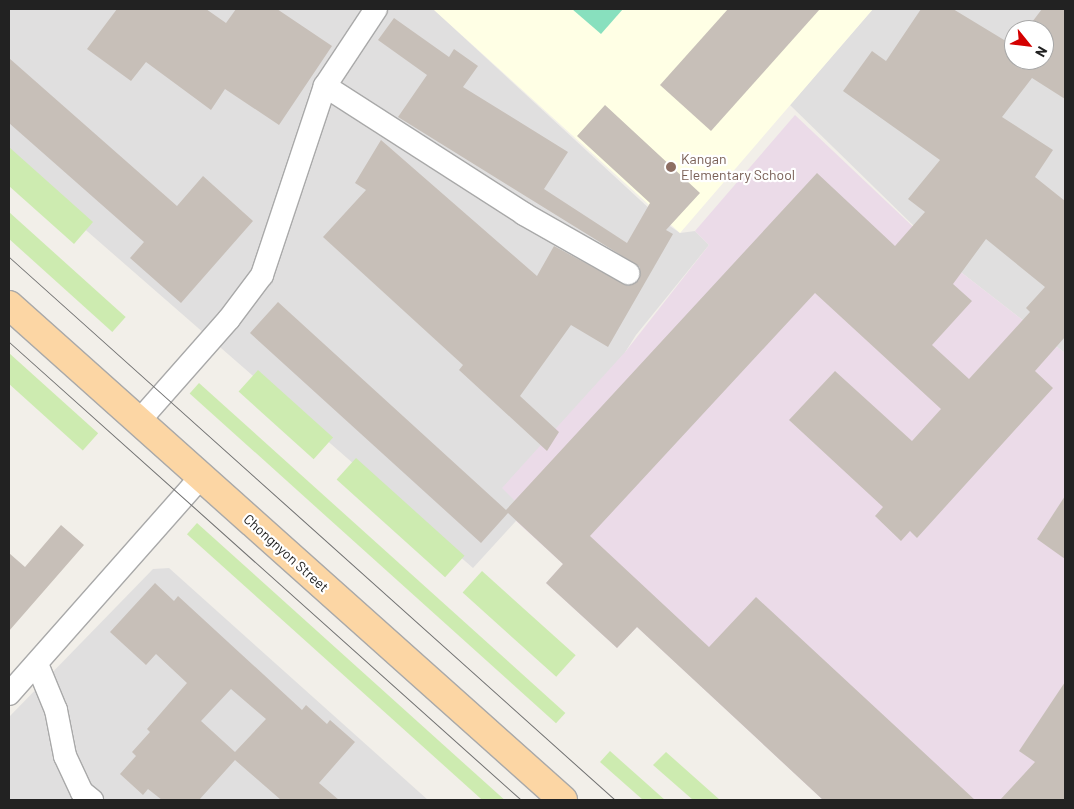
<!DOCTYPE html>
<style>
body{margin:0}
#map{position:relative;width:1074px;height:809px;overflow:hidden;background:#f2efe9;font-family:Barlow,sans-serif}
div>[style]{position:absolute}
.residential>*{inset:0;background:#e0dfdf}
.industrial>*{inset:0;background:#ebdbe8}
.education>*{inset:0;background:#ffffe5}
.grass>*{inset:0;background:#cdebb0;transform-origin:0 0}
.pitch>*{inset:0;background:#88e0be}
.building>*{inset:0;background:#c7bfb8}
.roads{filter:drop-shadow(1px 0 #a9a9a9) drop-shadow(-1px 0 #a9a9a9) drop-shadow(0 1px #a9a9a9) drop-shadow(0 -1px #a9a9a9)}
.minor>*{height:22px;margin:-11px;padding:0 11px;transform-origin:11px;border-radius:11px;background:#fff}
.primary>*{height:28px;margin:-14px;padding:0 14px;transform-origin:14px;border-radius:14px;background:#fcd6a4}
.tram>*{height:1px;margin:-0.5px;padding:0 0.5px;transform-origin:0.5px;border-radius:0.5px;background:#707070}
.dots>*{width:14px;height:14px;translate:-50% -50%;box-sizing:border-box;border:2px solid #fff;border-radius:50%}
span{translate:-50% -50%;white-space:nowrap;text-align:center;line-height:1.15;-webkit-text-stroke:4.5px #fff;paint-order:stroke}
.education-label{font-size:14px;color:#785e54}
.left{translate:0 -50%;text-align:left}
.street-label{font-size:14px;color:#222}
.frame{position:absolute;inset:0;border:10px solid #222;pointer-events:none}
.north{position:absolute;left:1004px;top:20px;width:50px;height:50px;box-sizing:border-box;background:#fff;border:1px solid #a7a7a7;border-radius:50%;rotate:119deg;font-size:14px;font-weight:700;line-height:20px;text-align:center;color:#222}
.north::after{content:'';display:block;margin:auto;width:18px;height:22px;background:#d40000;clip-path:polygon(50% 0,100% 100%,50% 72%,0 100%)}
</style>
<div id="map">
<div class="residential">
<i style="clip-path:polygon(9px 9px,433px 9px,664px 222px,680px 233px,695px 231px,709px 245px,636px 335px,525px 511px,473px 568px,9px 163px)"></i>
<i style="clip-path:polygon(evenodd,873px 9px,1065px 9px,1065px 353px,962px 273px,790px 105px,873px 9px,1014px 30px,1044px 30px,1044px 60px,1014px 60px,1014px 30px)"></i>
<i style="clip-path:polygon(169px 568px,428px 800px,9px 800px,9px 717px,153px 569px)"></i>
</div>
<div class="industrial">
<i style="clip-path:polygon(795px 115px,962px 273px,1065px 353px,1065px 800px,823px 800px,637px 627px,617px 648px,546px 583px,563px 564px,516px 521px,525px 511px,502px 488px,626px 351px,709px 245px,695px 231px)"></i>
</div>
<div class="education">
<i style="clip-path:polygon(433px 9px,873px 9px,680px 233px)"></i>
</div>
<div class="grass">
<i style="clip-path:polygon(9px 147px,93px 222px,74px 244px,9px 186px)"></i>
<i style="left:9px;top:212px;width:157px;height:20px;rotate:42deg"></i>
<i style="left:9px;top:353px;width:120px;height:23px;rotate:42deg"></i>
<i style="left:258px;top:370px;width:101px;height:29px;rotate:42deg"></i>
<i style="left:199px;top:383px;width:493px;height:14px;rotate:42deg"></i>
<i style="left:356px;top:458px;width:146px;height:29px;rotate:42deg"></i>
<i style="left:197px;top:523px;width:416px;height:15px;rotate:42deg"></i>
<i style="left:482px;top:571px;width:126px;height:29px;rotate:42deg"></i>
<i style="clip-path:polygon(610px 751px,665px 800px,643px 800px,600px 762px)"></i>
<i style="clip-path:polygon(666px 752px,720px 800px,693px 800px,653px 765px)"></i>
</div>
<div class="pitch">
<i style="clip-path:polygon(572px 9px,623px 9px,601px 34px)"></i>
</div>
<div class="building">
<i style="clip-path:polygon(117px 9px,206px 9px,226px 23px,236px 9px,277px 9px,332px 46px,279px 125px,225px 89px,211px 110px,146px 62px,131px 81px,87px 49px)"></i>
<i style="clip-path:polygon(728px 9px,820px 9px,711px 131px,660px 85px)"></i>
<i style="clip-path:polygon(evenodd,921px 9px,953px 9px,1014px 46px,1014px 60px,1044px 60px,1044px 30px,1026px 30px,1042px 9px,1065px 9px,1065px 99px,1032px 78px,1002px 117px,1053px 150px,1035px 177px,1065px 201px,1065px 337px,1035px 371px,1053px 388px,917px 538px,910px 531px,901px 541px,875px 516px,883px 507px,789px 420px,835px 371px,912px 441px,941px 409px,815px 293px,590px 536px,709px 647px,756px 597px,975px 800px,823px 800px,637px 627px,617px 648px,546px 583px,563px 564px,508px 513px,481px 543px,250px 333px,278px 302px,506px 510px,817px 173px,895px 246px,925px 212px,908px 199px,940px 160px,843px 91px,872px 51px,886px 61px,921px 9px,986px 239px,1045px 287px,1026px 308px,1030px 312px,969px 379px,932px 345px,972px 301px,953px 284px,986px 239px)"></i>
<i style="clip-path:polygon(394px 18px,449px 57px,454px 49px,478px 66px,463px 87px,568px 152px,544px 189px,627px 243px,650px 203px,577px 136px,605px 105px,700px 193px,666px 230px,673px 234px,608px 347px,571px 325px,520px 396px,559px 432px,547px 451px,459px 370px,463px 365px,323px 237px,366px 190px,355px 183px,381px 140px,537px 276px,554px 246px,628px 286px,639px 280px,640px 267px,398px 117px,427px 75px,378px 40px)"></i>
<i style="clip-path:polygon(9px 58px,177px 206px,203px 176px,253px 221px,181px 303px,130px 258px,144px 242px,9px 123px)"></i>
<i style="clip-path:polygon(1065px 496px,1065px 559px,1037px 539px)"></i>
<i style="clip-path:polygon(61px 525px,84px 545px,9px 631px,9px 553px,25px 567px)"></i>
<i style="clip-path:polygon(evenodd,155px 583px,174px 601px,178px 596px,302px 710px,306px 705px,327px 724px,330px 720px,355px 742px,319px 783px,339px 800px,281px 800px,235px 760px,199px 800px,162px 800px,148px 789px,143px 795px,120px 774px,136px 756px,132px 752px,150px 732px,147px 729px,187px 683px,156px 654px,146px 665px,110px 632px,155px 583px,231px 689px,266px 719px,235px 752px,201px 721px,231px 689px)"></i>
<i style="clip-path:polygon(1065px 682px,1065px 800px,1000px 800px,1035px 762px,1019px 751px)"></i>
</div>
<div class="roads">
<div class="minor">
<i style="left:325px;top:86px;width:237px;rotate:32.7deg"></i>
<i style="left:524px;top:214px;width:120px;rotate:29.6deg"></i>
<i style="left:139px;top:421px;width:136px;rotate:-48.6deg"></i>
<i style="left:229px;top:319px;width:55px;rotate:-53.1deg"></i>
<i style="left:262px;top:275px;width:199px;rotate:-71.6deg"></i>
<i style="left:325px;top:86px;width:92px;rotate:-56.5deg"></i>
<i style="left:37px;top:664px;width:50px;rotate:67.6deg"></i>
<i style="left:56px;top:710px;width:47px;rotate:78.9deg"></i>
<i style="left:65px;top:756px;width:40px;rotate:65deg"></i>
<i style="left:82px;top:792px;width:13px;rotate:39deg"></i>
<i style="left:9px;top:694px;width:290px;rotate:-48.5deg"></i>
</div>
<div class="primary">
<i style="left:9px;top:305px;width:743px;rotate:41.78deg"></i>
</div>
</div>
<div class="tram">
<i style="left:9px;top:257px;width:814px;rotate:41.86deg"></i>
<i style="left:9px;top:342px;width:687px;rotate:41.81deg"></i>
</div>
<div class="dots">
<i style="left:671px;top:167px;background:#8d6e63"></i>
</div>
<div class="education-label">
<span class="left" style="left:681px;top:167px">Kangan<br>Elementary School</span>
</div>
<div class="street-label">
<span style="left:286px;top:553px;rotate:42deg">Chongnyon Street</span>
</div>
<div class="frame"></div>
<div class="north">N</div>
</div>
